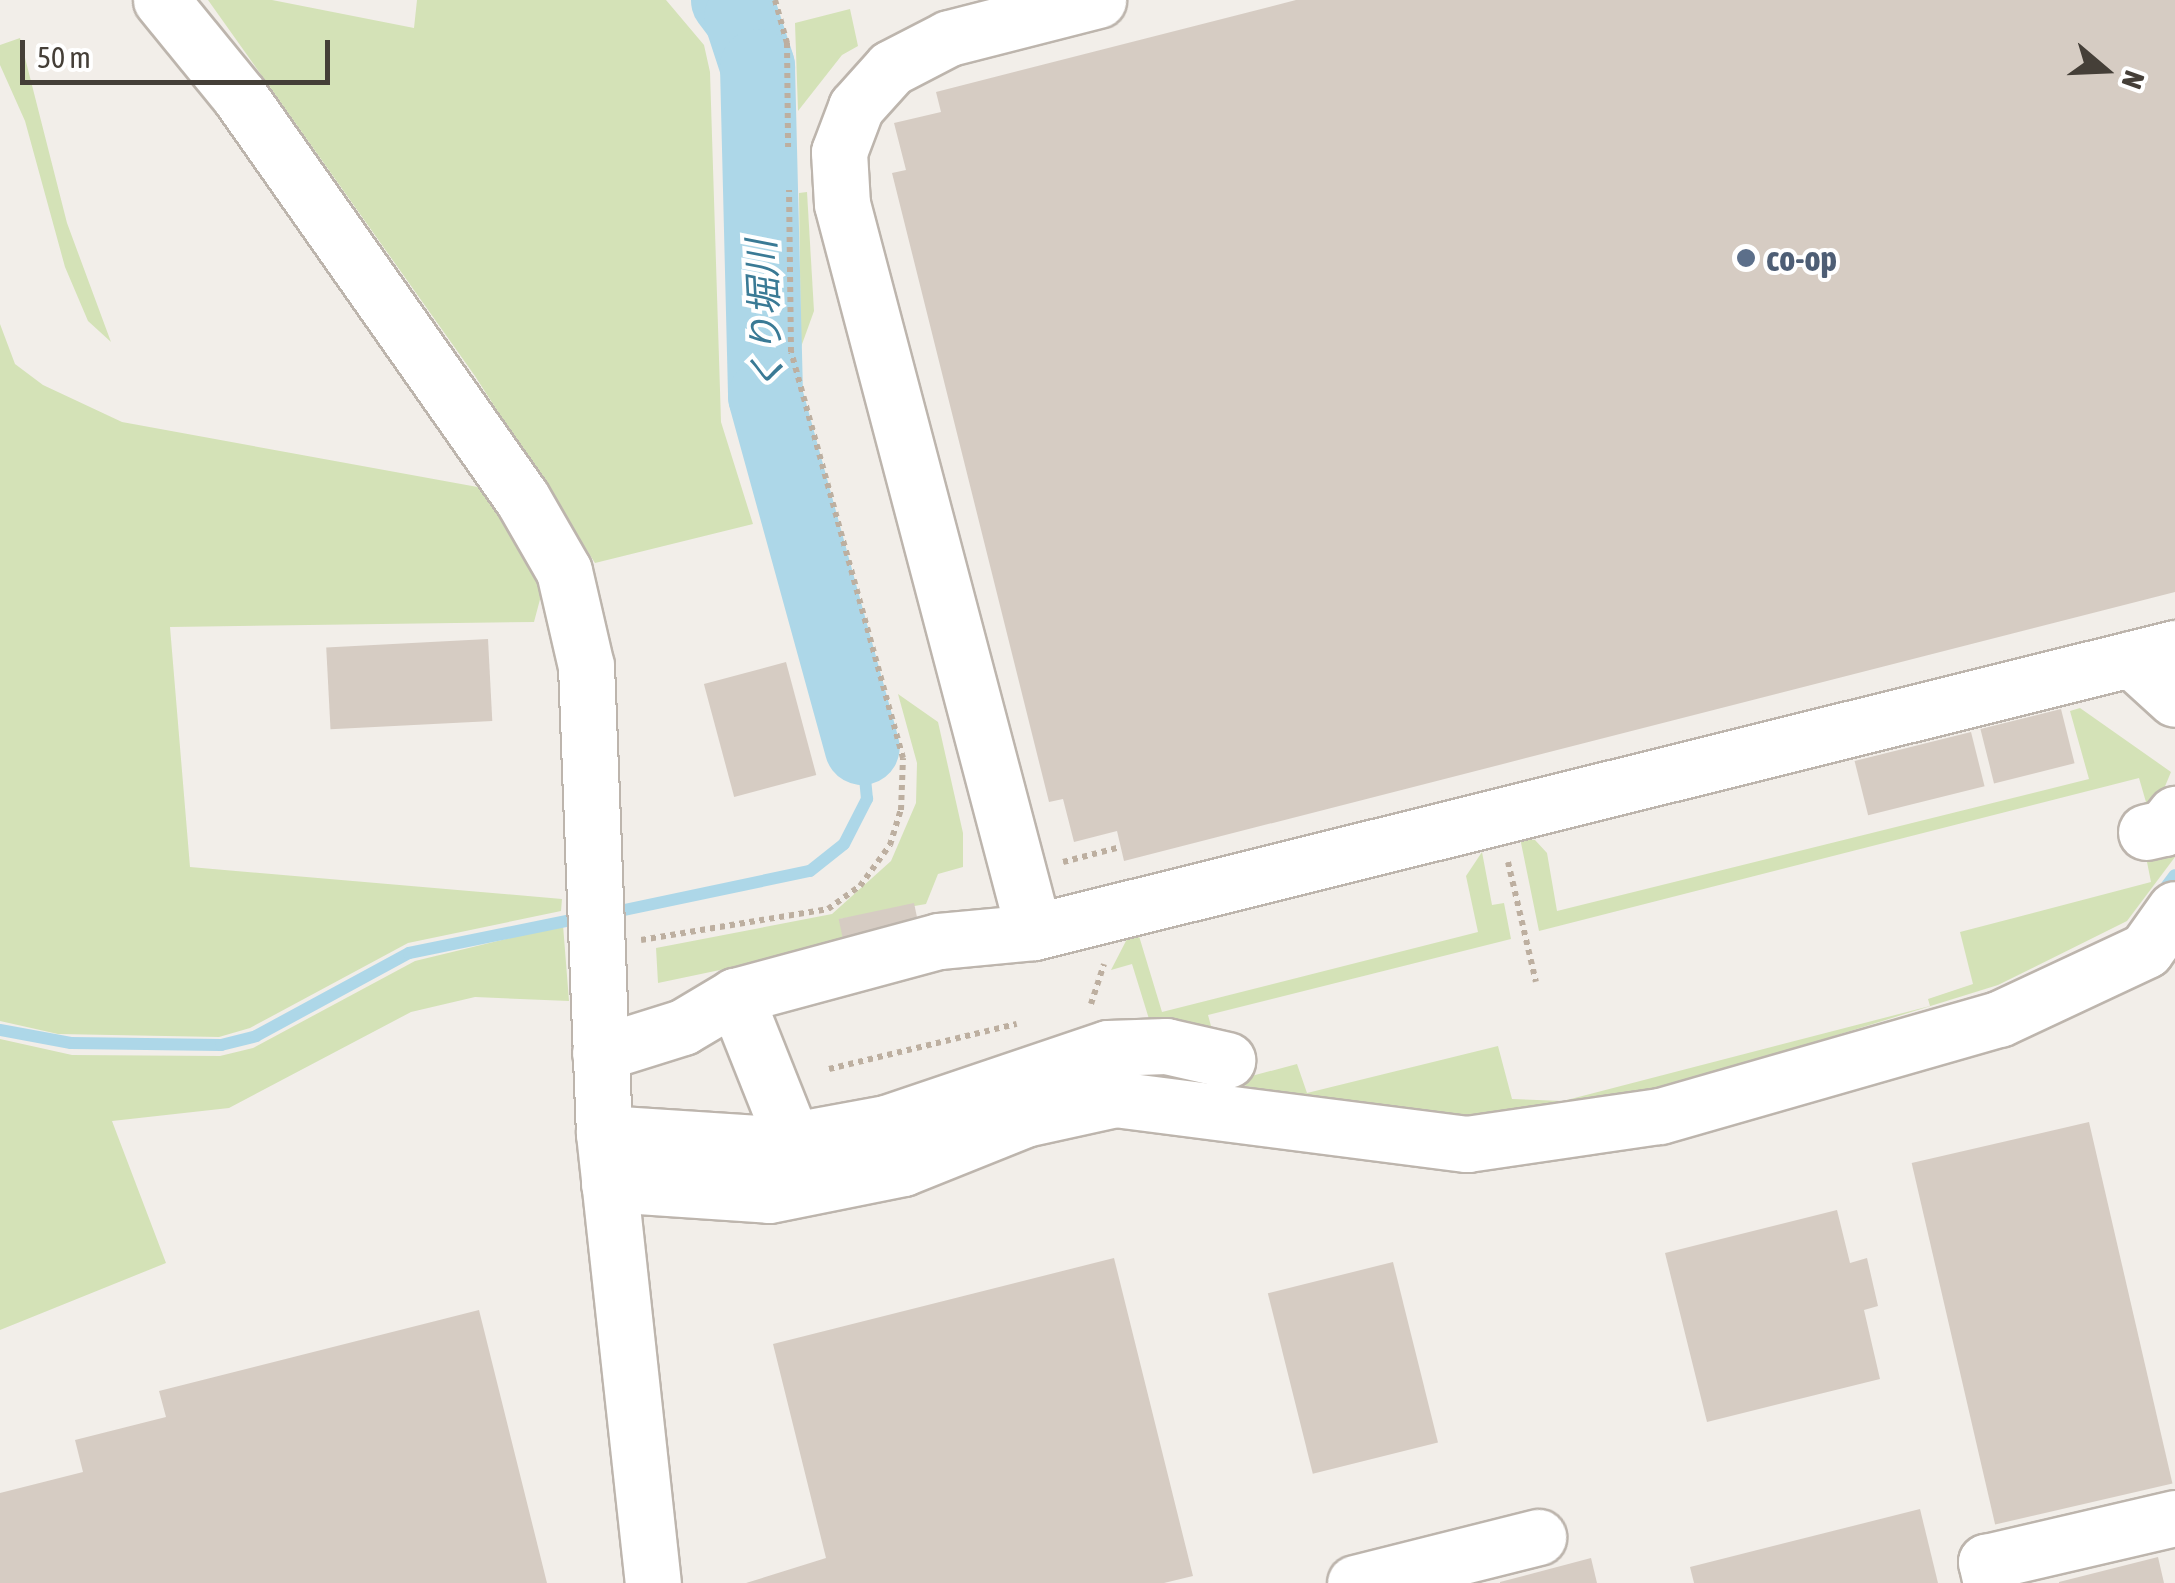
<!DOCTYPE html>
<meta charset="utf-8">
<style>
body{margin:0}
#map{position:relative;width:2175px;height:1583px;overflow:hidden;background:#f2eee9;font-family:"Asap Condensed","Noto Sans JP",sans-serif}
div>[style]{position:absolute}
.green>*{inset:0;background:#d4e2b7}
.stream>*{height:12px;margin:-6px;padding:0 6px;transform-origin:6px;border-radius:6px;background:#add7e8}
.river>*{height:75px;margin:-37.5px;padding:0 37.5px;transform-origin:37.5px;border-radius:37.5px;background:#add7e8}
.building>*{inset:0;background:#d6ccc3;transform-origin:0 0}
.path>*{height:6px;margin-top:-3px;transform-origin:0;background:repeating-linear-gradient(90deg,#bdafa0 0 5px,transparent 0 10px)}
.roads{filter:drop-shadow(2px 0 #bdb5ad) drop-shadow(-2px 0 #bdb5ad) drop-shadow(0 2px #bdb5ad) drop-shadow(0 -2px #bdb5ad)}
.minor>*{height:55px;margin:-27.5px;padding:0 27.5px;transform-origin:27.5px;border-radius:27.5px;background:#fff}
.dots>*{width:28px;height:28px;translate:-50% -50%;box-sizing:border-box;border:5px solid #fff;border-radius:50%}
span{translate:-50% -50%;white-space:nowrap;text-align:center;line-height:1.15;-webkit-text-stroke:8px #fff;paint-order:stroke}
.service-label{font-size:35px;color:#4e5e75;font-weight:700}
.left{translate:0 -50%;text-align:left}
.water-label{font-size:38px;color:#3a7a95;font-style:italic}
.north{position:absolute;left:2055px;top:20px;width:100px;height:100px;-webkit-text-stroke:8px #fff;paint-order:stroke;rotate:109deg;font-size:28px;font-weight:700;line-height:40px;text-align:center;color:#453f38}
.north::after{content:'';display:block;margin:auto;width:35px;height:45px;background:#453f38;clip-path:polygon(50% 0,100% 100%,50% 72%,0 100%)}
.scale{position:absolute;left:20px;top:40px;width:310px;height:45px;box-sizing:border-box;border:5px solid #453f38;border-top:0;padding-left:12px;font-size:30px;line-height:35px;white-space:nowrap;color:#453f38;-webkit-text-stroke:8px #fff;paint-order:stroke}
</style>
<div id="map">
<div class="green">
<i style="clip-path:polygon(208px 0,272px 0,414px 28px,417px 0,666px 0,704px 45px,710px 72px,721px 422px,753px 524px,595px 563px,475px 376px)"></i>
<i style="clip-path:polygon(850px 9px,858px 46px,842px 55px,798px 111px,795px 23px)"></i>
<i style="clip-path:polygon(20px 38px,67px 223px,111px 342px,88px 321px,65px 267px,25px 121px,0 65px,0 45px)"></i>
<i style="clip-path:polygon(807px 192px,814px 311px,801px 347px,799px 193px)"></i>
<i style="clip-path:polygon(0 324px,15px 364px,43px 385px,122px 422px,483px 488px,543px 588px,534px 622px,170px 627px,190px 867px,562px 899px,561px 911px,408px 943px,250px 1028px,219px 1037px,58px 1034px,0 1021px)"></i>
<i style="clip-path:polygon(898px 694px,938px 722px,963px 833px,963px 867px,938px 874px,926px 904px,840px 919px,844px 944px,658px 983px,656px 948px,832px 914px,891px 861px,916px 803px,917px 763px)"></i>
<i style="clip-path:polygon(2080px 708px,2171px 772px,2158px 803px,2148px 809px,2139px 778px,1539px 931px,1520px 838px,1535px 840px,1547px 853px,1557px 911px,2089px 779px,2070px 711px)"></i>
<i style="clip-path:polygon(2175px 847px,2175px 857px,2127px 921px,1998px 985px,1664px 1089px,1468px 1116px,1336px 1105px,1242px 1085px,1244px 1078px,1297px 1064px,1307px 1093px,1498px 1046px,1512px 1099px,1563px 1101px,1930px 1006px,1928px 999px,1973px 984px,1960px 932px,2151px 882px,2145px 852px)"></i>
<i style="clip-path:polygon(1482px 852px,1492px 905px,1504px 903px,1511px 939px,1208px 1015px,1214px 1037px,1149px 1019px,1132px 964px,1111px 970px,1127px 939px,1139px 936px,1162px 1012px,1478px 932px,1466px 876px)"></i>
<i style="clip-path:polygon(563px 925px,569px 1001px,475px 997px,411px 1012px,229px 1108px,112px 1121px,166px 1263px,0 1330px,0 1039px,72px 1055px,220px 1056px,253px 1048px,415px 961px)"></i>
</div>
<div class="stream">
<i style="left:2159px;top:896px;width:26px;rotate:-53deg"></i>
<i style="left:610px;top:913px;width:204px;rotate:-11.9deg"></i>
<i style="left:810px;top:871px;width:43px;rotate:-38.5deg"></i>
<i style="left:844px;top:844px;width:51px;rotate:-62.9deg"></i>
<i style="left:867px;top:799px;width:52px;rotate:-95.5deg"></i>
<i style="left:0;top:1030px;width:72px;rotate:10.4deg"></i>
<i style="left:71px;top:1043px;width:150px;rotate:0.8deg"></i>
<i style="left:221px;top:1045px;width:36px;rotate:-14deg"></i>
<i style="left:256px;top:1036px;width:174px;rotate:-28.5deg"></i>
<i style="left:409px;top:953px;width:181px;rotate:-11.5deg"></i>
</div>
<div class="river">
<i style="left:728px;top:0;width:21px;rotate:53deg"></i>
<i style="left:741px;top:17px;width:52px;rotate:71.9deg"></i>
<i style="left:757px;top:66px;width:330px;rotate:88.6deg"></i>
<i style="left:765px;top:396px;width:364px;rotate:74.6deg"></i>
</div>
<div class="building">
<i style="clip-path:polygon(1296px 0,2175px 0,2175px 592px,1124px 861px,1117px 831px,1074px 842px,1063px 799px,1049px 802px,892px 173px,906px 170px,894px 123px,941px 112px,936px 92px)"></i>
<i style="left:488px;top:639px;width:82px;height:162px;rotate:87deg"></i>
<i style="left:786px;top:662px;width:117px;height:85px;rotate:75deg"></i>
<i style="left:2061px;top:709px;width:56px;height:83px;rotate:76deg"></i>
<i style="left:1971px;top:732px;width:56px;height:120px;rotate:76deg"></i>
<i style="left:914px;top:903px;width:25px;height:77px;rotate:78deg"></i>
<i style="left:2089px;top:1122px;width:371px;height:182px;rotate:77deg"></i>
<i style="clip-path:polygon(1837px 1210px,1850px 1263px,1867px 1258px,1878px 1306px,1864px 1310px,1880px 1379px,1707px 1422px,1665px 1253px)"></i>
<i style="clip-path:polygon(1114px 1258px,1193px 1576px,1164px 1583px,746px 1583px,826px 1558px,773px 1344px)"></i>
<i style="left:1393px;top:1262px;width:186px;height:129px;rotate:76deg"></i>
<i style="clip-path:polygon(479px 1310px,547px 1583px,0 1583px,0 1493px,83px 1472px,75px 1440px,166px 1417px,159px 1391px)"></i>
<i style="clip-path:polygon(1920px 1509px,1938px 1583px,1694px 1583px,1690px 1567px)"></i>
<i style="clip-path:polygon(2158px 1557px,2164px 1583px,2059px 1583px,2059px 1582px)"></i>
<i style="clip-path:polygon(1591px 1558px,1597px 1583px,1500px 1583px,1500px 1582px)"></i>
</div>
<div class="path">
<i style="left:775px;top:0;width:45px;rotate:74.4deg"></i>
<i style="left:787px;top:43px;width:104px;rotate:89.4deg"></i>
<i style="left:1063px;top:862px;width:59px;rotate:-14.7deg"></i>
<i style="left:1508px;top:862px;width:123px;rotate:76.9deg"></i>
<i style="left:641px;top:940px;width:190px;rotate:-9.4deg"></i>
<i style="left:828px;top:909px;width:39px;rotate:-36deg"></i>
<i style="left:860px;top:886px;width:51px;rotate:-53.8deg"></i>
<i style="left:890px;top:845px;width:37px;rotate:-73deg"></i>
<i style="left:901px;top:810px;width:52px;rotate:-87.8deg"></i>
<i style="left:903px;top:758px;width:421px;rotate:-105.4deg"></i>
<i style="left:791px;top:352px;width:162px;rotate:-90.7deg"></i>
<i style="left:1091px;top:1004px;width:42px;rotate:-72deg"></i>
<i style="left:829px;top:1069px;width:193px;rotate:-13.5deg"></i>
</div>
<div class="roads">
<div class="minor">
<i style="left:161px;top:0;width:125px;rotate:50.8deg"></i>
<i style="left:240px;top:97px;width:490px;rotate:54.9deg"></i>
<i style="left:522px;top:498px;width:84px;rotate:60.1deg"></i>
<i style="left:564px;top:571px;width:98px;rotate:77deg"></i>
<i style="left:586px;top:666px;width:467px;rotate:87.8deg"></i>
<i style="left:604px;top:1133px;width:453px;rotate:83.8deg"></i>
<i style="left:2131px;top:659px;width:59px;rotate:42.3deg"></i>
<i style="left:2146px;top:832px;width:18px;rotate:-13deg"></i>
<i style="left:2164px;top:828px;width:18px;rotate:-52deg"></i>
<i style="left:1034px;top:932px;width:753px;rotate:-104.77deg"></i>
<i style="left:842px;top:204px;width:52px;rotate:-93.3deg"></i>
<i style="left:839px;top:152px;width:48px;rotate:-69.3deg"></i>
<i style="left:856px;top:107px;width:52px;rotate:-48.1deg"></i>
<i style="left:891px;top:68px;width:65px;rotate:-27.3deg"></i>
<i style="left:949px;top:38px;width:154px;rotate:-14.3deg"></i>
<i style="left:735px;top:996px;width:154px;rotate:68.3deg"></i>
<i style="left:600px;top:1053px;width:87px;rotate:-17.4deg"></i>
<i style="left:683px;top:1027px;width:61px;rotate:-30.8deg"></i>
<i style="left:735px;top:996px;width:211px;rotate:-15.1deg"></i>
<i style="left:939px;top:941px;width:95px;rotate:-5.4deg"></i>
<i style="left:1034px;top:932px;width:1176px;rotate:-13.98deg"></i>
<i style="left:604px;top:1133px;width:154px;rotate:3.7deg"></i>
<i style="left:758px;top:1143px;width:46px;rotate:-6.2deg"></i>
<i style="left:804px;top:1138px;width:83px;rotate:-10.4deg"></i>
<i style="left:886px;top:1123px;width:234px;rotate:-18.7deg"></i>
<i style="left:1108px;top:1048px;width:58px;rotate:-2deg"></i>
<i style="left:1166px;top:1046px;width:63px;rotate:12.9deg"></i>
<i style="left:609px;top:1184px;width:160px;rotate:3.9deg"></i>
<i style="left:769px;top:1195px;width:137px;rotate:-11.4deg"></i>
<i style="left:903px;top:1168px;width:131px;rotate:-21.9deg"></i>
<i style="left:1025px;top:1119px;width:92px;rotate:-12.5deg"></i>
<i style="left:1115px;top:1099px;width:355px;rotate:7.3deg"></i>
<i style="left:1467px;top:1144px;width:195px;rotate:-8.3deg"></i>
<i style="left:1660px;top:1116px;width:353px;rotate:-16deg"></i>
<i style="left:1999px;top:1019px;width:162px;rotate:-25.1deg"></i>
<i style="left:2146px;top:950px;width:50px;rotate:-54.7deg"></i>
<i style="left:1355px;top:1583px;width:189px;rotate:-14.1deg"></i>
<i style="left:1991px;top:1583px;width:22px;rotate:-103deg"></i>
<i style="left:1986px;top:1562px;width:194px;rotate:-13.1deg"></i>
</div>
</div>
<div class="dots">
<i style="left:1746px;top:258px;background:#5c6f8a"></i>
</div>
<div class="service-label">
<span class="left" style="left:1766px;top:258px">co-op</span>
</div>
<div class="water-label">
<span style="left:765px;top:316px;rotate:-93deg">くり堀川</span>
</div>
<div class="north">N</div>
<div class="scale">50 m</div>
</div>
